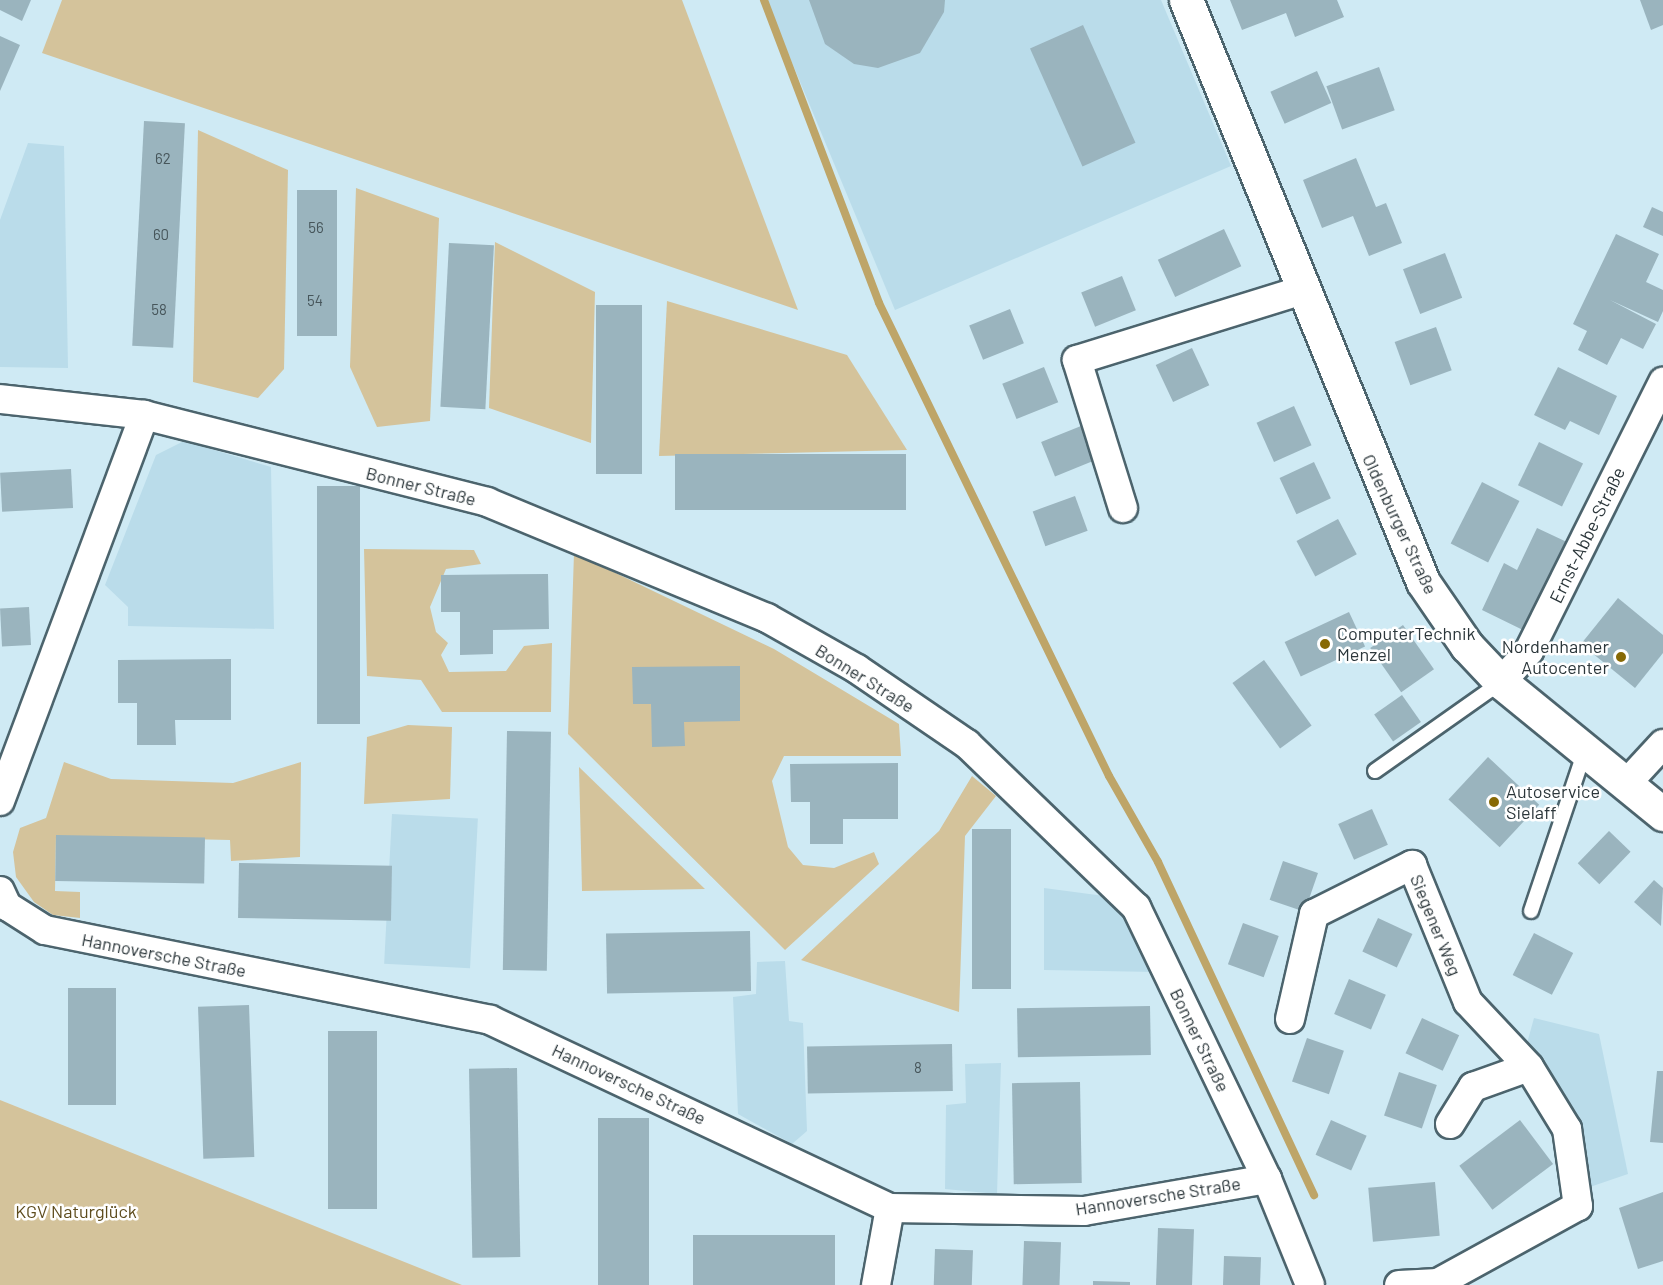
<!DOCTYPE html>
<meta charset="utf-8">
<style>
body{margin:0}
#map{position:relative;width:1663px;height:1285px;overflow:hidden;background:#cfeaf4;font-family:Barlow,sans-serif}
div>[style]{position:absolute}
.built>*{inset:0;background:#badcea;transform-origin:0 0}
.green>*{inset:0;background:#d4c39b}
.stream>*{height:8px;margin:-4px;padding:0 4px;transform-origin:4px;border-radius:4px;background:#bea568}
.building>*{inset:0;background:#9ab4be;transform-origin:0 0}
.roads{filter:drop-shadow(2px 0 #4c646d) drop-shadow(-2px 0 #4c646d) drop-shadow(0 2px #4c646d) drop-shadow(0 -2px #4c646d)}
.service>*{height:14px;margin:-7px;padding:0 7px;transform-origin:7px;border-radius:7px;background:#fff}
.minor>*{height:28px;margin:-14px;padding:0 14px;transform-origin:14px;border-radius:14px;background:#fff}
.tertiary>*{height:33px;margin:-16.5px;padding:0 16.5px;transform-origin:16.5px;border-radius:16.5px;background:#fff}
.dots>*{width:16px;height:16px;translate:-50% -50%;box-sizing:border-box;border:3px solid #fff;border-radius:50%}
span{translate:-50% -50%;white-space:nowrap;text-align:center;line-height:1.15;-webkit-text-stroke:5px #fff;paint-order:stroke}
.number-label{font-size:15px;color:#47565b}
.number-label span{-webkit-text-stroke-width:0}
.street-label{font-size:18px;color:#2b363a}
.poi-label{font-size:18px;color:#2b363a}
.left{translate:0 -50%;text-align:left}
.right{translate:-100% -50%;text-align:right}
.park-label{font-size:18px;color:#5d4b1c}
</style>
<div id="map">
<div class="built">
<i style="clip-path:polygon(766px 0,1161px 0,1231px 166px,895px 310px)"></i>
<i style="clip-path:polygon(28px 143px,64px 146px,68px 368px,0 367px,0 220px)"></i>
<i style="clip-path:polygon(184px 441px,271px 467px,274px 629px,128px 626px,128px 607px,105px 585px,156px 455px)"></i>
<i style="left:392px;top:814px;width:86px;height:150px;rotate:3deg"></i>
<i style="clip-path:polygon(1044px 888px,1112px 897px,1156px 972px,1044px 970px)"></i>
<i style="clip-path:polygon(785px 961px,789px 1021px,803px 1023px,807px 1131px,792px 1144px,738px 1114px,733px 997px,756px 994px,757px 962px)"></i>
<i style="clip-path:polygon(1534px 1018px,1599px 1034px,1628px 1174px,1584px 1189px,1526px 1047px)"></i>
<i style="clip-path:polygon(1001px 1063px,997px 1194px,945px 1189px,946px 1105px,966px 1103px,965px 1064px)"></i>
</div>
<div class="green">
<i style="clip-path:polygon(62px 0,682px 0,798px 310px,42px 53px)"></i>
<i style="clip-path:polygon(198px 130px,288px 170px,284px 369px,258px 398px,193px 382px)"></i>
<i style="clip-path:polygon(356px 188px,439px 218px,430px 421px,377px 427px,350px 367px)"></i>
<i style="clip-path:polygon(495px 242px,595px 292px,591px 443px,489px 408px)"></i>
<i style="clip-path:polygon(667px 301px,847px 355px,907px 450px,659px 456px)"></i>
<i style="clip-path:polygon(364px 549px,474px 550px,481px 564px,446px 569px,430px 607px,436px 632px,448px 643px,441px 655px,449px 672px,506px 671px,524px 646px,552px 643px,551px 712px,442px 712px,421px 680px,367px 676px)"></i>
<i style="clip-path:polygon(574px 553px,774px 649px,899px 724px,901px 756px,784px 756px,772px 781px,788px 847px,803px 865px,834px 868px,874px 852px,879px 864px,785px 950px,568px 734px)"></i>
<i style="clip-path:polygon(408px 725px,452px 727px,450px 799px,364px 804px,367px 737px)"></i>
<i style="clip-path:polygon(64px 762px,111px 779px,233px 783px,301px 762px,300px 857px,231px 861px,230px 840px,56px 836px,55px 891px,80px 892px,80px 918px,53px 915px,34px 902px,16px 877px,13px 852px,20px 828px,46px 818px)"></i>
<i style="clip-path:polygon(579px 767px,705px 889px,582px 891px)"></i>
<i style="clip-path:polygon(972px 776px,996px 796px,965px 836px,959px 1012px,801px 960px,939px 831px)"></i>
<i style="clip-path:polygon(0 1100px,462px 1285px,0 1285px)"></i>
</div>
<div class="stream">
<i style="left:764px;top:0;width:324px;rotate:69.2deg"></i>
<i style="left:879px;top:303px;width:526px;rotate:64.07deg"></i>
<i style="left:1109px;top:776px;width:99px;rotate:60.3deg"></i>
<i style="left:1158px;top:862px;width:368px;rotate:64.9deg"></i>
</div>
<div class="building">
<i style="clip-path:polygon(0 0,31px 0,22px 21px,0 10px)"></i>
<i style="clip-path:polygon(809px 0,945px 0,944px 12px,920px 53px,878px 68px,854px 64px,825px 44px)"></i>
<i style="clip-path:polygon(1230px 0,1337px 0,1344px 17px,1295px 37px,1286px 13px,1242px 30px)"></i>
<i style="clip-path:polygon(1640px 0,1663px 0,1663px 25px,1651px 30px)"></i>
<i style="left:1083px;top:25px;width:129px;height:58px;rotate:66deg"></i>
<i style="clip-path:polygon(0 36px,20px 45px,0 91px)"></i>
<i style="left:1379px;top:67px;width:46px;height:56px;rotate:70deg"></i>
<i style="left:1317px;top:71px;width:35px;height:51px;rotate:66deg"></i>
<i style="left:144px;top:121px;width:41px;height:225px;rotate:3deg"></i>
<i style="clip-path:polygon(1356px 158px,1376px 207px,1386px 203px,1402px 243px,1369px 256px,1353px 216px,1322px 228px,1303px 180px)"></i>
<i style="left:297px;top:190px;width:40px;height:146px"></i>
<i style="clip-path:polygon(1652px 207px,1663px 212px,1663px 236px,1643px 227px)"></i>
<i style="left:1224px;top:229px;width:41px;height:73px;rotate:65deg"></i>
<i style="clip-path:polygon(1616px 234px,1659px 254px,1646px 282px,1663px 290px,1663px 311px,1658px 322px,1610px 300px,1656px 324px,1643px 349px,1621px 338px,1607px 365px,1578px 350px,1587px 331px,1573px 324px)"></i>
<i style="left:449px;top:243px;width:45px;height:164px;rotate:3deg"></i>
<i style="left:1445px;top:253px;width:48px;height:45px;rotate:69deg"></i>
<i style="left:1122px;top:276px;width:37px;height:44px;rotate:68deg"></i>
<i style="left:596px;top:305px;width:46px;height:169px"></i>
<i style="left:1010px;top:309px;width:37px;height:44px;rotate:68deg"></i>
<i style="left:1436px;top:327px;width:46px;height:44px;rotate:70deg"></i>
<i style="left:1192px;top:348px;width:41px;height:40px;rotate:65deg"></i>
<i style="left:1044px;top:367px;width:38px;height:45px;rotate:68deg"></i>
<i style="clip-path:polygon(1558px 367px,1617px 396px,1599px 435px,1570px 421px,1565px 430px,1534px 415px)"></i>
<i style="left:1294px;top:406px;width:43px;height:41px;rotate:66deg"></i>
<i style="left:1081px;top:426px;width:37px;height:43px;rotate:68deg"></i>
<i style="left:1539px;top:442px;width:49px;height:48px;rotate:26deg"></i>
<i style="left:675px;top:454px;width:231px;height:56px"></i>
<i style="left:1314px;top:462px;width:40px;height:38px;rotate:65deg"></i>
<i style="left:71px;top:469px;width:39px;height:71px;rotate:87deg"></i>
<i style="left:1482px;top:482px;width:42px;height:69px;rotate:27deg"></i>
<i style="left:317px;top:486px;width:43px;height:238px"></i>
<i style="left:1075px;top:496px;width:37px;height:45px;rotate:70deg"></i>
<i style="left:1338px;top:519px;width:40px;height:47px;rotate:62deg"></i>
<i style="clip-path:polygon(1537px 528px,1569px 543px,1527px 632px,1482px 610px,1504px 563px,1517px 570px)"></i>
<i style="clip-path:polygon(548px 574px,549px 629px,493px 630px,493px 654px,460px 655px,460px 612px,441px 612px,441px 575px)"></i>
<i style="clip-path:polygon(1618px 598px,1663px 635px,1663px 653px,1635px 688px,1581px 644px)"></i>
<i style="left:29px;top:607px;width:38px;height:29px;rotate:87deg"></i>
<i style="left:1349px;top:612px;width:38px;height:71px;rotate:65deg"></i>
<i style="left:1403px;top:625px;width:54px;height:40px;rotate:55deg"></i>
<i style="clip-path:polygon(231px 659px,231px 720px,175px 720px,176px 745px,137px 745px,137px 703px,118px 703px,118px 660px)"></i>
<i style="left:1264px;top:660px;width:81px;height:39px;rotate:54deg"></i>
<i style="clip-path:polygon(740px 666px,740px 721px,684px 722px,685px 746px,652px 747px,651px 704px,633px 704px,632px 667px)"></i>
<i style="left:1402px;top:695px;width:33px;height:34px;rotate:55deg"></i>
<i style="left:507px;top:731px;width:44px;height:239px;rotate:1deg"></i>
<i style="left:1488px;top:757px;width:70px;height:58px;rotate:43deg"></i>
<i style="clip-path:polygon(898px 763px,898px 819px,843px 819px,843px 844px,810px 844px,810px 802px,791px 802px,790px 764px)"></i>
<i style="left:1372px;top:809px;width:39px;height:37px;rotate:66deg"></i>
<i style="left:972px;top:829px;width:39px;height:160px"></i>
<i style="left:1609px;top:831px;width:30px;height:45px;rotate:44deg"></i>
<i style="left:56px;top:835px;width:149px;height:46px;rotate:1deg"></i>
<i style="left:1283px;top:861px;width:37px;height:41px;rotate:19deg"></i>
<i style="left:239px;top:863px;width:153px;height:55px;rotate:1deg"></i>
<i style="clip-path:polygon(1654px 880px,1663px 888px,1661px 926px,1634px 902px)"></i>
<i style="left:1378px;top:918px;width:38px;height:37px;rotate:25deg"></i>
<i style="left:1243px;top:923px;width:38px;height:44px;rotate:20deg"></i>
<i style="left:750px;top:931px;width:60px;height:144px;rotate:89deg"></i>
<i style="left:1534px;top:933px;width:44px;height:47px;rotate:27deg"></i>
<i style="left:1349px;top:979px;width:40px;height:38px;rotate:23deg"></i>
<i style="left:116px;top:988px;width:117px;height:48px;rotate:90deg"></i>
<i style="left:249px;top:1005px;width:152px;height:51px;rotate:88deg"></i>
<i style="left:1150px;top:1006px;width:49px;height:133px;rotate:89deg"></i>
<i style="left:1422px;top:1018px;width:41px;height:39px;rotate:25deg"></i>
<i style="left:328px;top:1031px;width:49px;height:178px"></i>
<i style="left:1307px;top:1038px;width:39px;height:46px;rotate:19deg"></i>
<i style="left:952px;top:1044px;width:47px;height:145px;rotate:89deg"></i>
<i style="left:517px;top:1068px;width:189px;height:48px;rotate:89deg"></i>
<i style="clip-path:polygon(1657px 1071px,1663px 1071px,1663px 1143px,1650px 1142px)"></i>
<i style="left:1399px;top:1072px;width:40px;height:46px;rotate:19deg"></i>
<i style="left:1080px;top:1082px;width:101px;height:68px;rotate:89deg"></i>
<i style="left:598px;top:1118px;width:51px;height:167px"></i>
<i style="left:1331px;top:1120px;width:39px;height:38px;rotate:24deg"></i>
<i style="left:1520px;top:1120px;width:55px;height:76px;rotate:53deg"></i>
<i style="left:1435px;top:1182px;width:54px;height:67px;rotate:85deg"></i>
<i style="clip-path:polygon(1663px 1192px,1663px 1261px,1638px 1269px,1619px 1208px)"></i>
<i style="left:1158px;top:1228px;width:36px;height:57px;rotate:2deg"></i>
<i style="left:693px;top:1235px;width:142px;height:50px"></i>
<i style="left:1024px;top:1241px;width:37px;height:44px;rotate:2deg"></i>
<i style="left:935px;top:1249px;width:38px;height:36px;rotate:2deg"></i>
<i style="left:1224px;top:1256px;width:37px;height:29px;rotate:2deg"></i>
<i style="clip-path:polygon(1093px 1281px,1130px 1282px,1130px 1285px,1093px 1285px)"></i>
</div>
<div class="roads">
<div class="service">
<i style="left:1375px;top:771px;width:154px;rotate:-35.2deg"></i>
<i style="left:1531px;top:911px;width:169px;rotate:-71.4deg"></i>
</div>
<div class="minor">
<i style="left:0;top:399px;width:145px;rotate:6.3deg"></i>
<i style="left:144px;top:415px;width:354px;rotate:14.2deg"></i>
<i style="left:487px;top:502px;width:303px;rotate:22.5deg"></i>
<i style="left:767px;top:618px;width:103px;rotate:29.5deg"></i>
<i style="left:857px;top:669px;width:133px;rotate:34.3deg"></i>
<i style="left:967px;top:744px;width:235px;rotate:44deg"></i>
<i style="left:1136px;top:907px;width:302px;rotate:64.3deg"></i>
<i style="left:1267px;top:1179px;width:114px;rotate:67.9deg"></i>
<i style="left:1123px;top:508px;width:155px;rotate:-107.3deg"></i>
<i style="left:1077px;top:360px;width:233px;rotate:-17.2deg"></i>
<i style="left:1501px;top:682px;width:42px;rotate:-47.9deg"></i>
<i style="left:1529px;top:651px;width:301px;rotate:-63.5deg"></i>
<i style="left:1627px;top:783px;width:53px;rotate:-47.3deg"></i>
<i style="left:0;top:801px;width:412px;rotate:-69.5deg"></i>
<i style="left:0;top:891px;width:17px;rotate:65deg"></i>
<i style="left:7px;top:906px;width:45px;rotate:32.3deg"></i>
<i style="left:45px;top:930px;width:454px;rotate:11.4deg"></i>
<i style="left:490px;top:1020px;width:442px;rotate:25.2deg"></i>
<i style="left:890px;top:1208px;width:194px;rotate:0.9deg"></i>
<i style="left:1084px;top:1211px;width:186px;rotate:-9.9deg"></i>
<i style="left:1290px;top:1019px;width:108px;rotate:-77.1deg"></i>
<i style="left:1314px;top:914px;width:110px;rotate:-26.6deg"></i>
<i style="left:1412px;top:865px;width:148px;rotate:67.8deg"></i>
<i style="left:1468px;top:1002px;width:89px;rotate:46.8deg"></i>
<i style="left:1529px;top:1067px;width:73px;rotate:58.5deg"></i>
<i style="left:1567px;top:1129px;width:78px;rotate:81.9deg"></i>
<i style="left:1578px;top:1206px;width:160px;rotate:151.2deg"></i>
<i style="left:1438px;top:1283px;width:39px;rotate:177deg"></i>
<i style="left:1450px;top:1124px;width:44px;rotate:-58.1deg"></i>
<i style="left:1473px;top:1087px;width:59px;rotate:-19.7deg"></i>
<i style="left:876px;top:1285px;width:78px;rotate:-79.7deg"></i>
</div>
<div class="tertiary">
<i style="left:1186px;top:0;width:628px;rotate:67.84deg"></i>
<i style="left:1423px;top:582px;width:78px;rotate:55.5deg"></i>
<i style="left:1467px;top:646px;width:50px;rotate:46.6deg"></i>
<i style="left:1501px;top:682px;width:209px;rotate:39.2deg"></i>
</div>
</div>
<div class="dots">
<i style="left:1325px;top:644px;background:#876905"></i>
<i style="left:1621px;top:657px;background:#876905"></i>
<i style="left:1494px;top:802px;background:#876905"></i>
</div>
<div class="number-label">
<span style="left:163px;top:159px">62</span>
<span style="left:316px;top:228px">56</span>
<span style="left:161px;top:235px">60</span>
<span style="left:315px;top:301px">54</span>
<span style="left:159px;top:310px">58</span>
<span style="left:918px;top:1068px">8</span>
</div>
<div class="street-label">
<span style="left:421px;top:486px;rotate:14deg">Bonner Straße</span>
<span style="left:1400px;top:524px;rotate:65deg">Oldenburger Straße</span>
<span style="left:1587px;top:535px;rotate:-64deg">Ernst-Abbe-Straße</span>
<span style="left:865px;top:678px;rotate:32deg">Bonner Straße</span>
<span style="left:1436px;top:925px;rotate:68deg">Siegener Weg</span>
<span style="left:164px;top:955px;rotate:11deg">Hannoversche Straße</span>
<span style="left:1200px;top:1040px;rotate:64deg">Bonner Straße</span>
<span style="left:629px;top:1084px;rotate:25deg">Hannoversche Straße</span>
<span style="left:1158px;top:1196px;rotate:-9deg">Hannoversche Straße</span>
</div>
<div class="poi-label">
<span class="left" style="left:1337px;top:644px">ComputerTechnik<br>Menzel</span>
<span class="right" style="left:1609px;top:657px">Nordenhamer<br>Autocenter</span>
<span class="left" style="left:1506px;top:802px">Autoservice<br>Sielaff</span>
</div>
<div class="park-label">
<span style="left:76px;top:1211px">KGV Naturglück</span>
</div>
</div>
